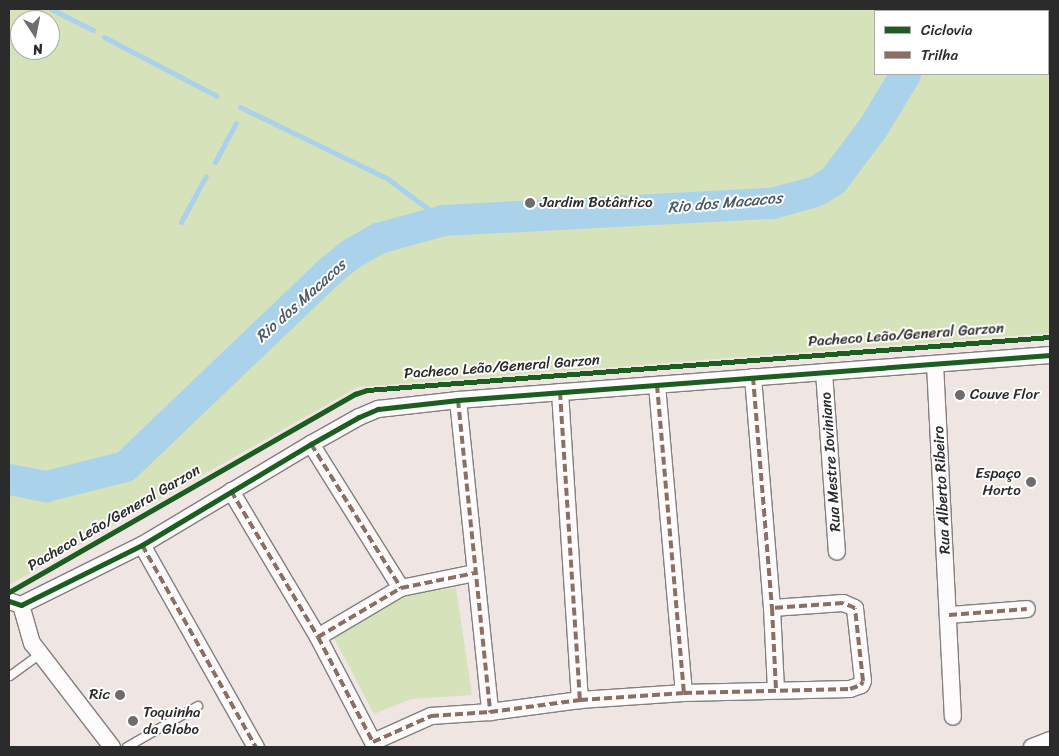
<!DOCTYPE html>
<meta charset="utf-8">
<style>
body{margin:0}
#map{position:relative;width:1059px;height:756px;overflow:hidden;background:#efe6e3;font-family:Sriracha,sans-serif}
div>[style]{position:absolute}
.green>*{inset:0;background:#d6e2b9}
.stream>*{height:5px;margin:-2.5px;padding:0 2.5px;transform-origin:2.5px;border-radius:2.5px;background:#abd2eb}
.river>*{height:31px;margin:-15.5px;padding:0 15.5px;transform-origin:15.5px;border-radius:15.5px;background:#abd2eb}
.roads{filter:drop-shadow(1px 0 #837f7e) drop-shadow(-1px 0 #837f7e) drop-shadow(0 1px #837f7e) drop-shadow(0 -1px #837f7e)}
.lane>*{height:8px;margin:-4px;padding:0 4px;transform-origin:4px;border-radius:4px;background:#fdfbfb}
.street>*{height:16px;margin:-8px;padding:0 8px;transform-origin:8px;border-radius:8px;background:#fdfbfb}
.quiet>*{height:4px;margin-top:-2px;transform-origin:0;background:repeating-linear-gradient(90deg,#8d6e63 0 8px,transparent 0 12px)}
.cycleway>*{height:5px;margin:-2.5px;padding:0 2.5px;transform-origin:2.5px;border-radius:2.5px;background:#1b5e20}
.dots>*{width:14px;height:14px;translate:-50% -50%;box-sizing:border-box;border:2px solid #fff;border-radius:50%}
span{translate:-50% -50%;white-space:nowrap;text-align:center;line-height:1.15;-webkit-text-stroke:4px #fff;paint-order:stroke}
.poi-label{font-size:15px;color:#2b2b2b}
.left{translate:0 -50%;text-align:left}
.right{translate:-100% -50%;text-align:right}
.street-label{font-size:15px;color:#2b2b2b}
.water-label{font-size:16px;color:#495b66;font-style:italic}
.frame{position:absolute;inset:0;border:10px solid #2b2b2b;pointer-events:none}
.legend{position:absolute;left:874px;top:10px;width:175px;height:65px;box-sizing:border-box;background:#fff;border:1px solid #aaa;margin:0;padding:6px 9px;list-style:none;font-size:15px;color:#2b2b2b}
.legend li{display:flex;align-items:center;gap:10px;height:25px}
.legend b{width:25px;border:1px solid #aaa}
.north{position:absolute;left:10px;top:10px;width:50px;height:50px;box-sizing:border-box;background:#fff;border:1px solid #aaa;border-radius:50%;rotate:169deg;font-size:14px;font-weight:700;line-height:20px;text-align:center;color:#2b2b2b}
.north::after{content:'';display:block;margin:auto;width:18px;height:22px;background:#706c6b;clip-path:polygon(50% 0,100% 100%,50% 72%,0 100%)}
</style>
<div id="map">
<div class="green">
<i style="clip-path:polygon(evenodd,9px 9px,1050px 9px,1050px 333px,358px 387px,9px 585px,9px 9px,1048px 11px,1048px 74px,875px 74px,875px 11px,1048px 11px,9px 9px,20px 20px,50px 20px,50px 50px,20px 50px,20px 20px)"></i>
<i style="clip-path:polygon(456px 588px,472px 695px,411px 699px,374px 714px,332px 634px,403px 595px)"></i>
</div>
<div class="stream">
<i style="left:51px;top:9px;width:47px;rotate:26.6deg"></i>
<i style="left:104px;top:37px;width:127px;rotate:27.6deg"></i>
<i style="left:240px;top:107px;width:165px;rotate:25.9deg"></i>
<i style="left:388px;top:179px;width:69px;rotate:36.7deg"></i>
<i style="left:215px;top:162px;width:44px;rotate:-61.7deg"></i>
<i style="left:181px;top:222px;width:52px;rotate:-61.5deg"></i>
</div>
<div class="river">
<i style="left:935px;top:11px;width:2px;rotate:-63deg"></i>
<i style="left:9px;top:479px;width:38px;rotate:11deg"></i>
<i style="left:46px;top:486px;width:81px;rotate:-14.2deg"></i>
<i style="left:125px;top:466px;width:282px;rotate:-43.7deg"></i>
<i style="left:329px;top:271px;width:27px;rotate:-39deg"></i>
<i style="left:350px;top:254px;width:32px;rotate:-30deg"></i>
<i style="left:378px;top:238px;width:67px;rotate:-15.5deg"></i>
<i style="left:443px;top:220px;width:329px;rotate:-3deg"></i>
<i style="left:772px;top:203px;width:45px;rotate:-15.6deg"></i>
<i style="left:815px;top:191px;width:21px;rotate:-31deg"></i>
<i style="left:833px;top:180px;width:66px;rotate:-53deg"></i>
<i style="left:873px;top:127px;width:62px;rotate:-58.9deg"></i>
</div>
<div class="roads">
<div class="lane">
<i style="left:10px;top:676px;width:37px;rotate:-36deg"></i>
<i style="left:127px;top:747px;width:82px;rotate:-30deg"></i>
</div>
<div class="street">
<i style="left:935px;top:364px;width:353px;rotate:87.1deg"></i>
<i style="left:824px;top:372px;width:180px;rotate:85.9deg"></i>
<i style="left:753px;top:377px;width:232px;rotate:85.3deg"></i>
<i style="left:772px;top:608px;width:82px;rotate:87.2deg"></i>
<i style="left:657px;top:385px;width:309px;rotate:85deg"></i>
<i style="left:560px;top:392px;width:309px;rotate:86.3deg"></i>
<i style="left:458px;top:400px;width:314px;rotate:84.1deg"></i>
<i style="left:311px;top:444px;width:170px;rotate:58deg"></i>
<i style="left:231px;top:491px;width:170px;rotate:59.2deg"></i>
<i style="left:318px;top:637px;width:119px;rotate:62.4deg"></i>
<i style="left:373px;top:742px;width:64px;rotate:-24.1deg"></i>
<i style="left:431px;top:716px;width:59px;rotate:-3.9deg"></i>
<i style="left:490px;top:712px;width:91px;rotate:-7.6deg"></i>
<i style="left:580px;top:700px;width:104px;rotate:-3.9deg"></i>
<i style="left:684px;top:693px;width:166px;rotate:-1.4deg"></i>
<i style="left:850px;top:689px;width:12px;rotate:-20deg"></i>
<i style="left:861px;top:685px;width:4px;rotate:-63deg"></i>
<i style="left:863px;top:681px;width:73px;rotate:-96.3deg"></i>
<i style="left:855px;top:608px;width:13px;rotate:-157deg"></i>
<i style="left:843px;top:603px;width:71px;rotate:176deg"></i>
<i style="left:142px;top:545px;width:232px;rotate:60.6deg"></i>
<i style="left:9px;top:601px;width:13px;rotate:18deg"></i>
<i style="left:21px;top:605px;width:135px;rotate:-26.4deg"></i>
<i style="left:142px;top:545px;width:197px;rotate:-30.9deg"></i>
<i style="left:311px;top:444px;width:55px;rotate:-29.4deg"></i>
<i style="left:359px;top:417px;width:21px;rotate:-23deg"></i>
<i style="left:378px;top:409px;width:81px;rotate:-6.4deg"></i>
<i style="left:458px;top:400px;width:594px;rotate:-4.35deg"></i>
<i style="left:21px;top:605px;width:40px;rotate:74deg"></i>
<i style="left:32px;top:643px;width:131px;rotate:52.4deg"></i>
<i style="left:949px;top:615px;width:78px;rotate:-4.4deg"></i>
<i style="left:318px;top:637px;width:96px;rotate:-30.6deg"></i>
<i style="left:401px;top:588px;width:76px;rotate:-11.5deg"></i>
<i style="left:1032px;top:747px;width:19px;rotate:-21deg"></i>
</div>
</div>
<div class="quiet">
<i style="left:753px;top:377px;width:232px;rotate:85.3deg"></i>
<i style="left:772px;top:608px;width:82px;rotate:87.2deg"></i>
<i style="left:657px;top:385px;width:309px;rotate:85deg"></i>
<i style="left:560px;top:392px;width:309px;rotate:86.3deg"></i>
<i style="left:458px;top:400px;width:314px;rotate:84.1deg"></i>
<i style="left:311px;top:444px;width:170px;rotate:58deg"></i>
<i style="left:231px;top:491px;width:170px;rotate:59.2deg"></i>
<i style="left:318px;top:637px;width:119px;rotate:62.4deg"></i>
<i style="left:373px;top:742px;width:64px;rotate:-24.1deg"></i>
<i style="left:431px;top:716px;width:59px;rotate:-3.9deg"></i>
<i style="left:490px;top:712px;width:91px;rotate:-7.6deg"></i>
<i style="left:580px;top:700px;width:104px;rotate:-3.9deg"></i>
<i style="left:684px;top:693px;width:166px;rotate:-1.4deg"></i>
<i style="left:850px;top:689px;width:12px;rotate:-20deg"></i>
<i style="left:861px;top:685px;width:4px;rotate:-63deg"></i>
<i style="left:863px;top:681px;width:73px;rotate:-96.3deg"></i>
<i style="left:855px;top:608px;width:13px;rotate:-157deg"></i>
<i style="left:843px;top:603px;width:71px;rotate:176deg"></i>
<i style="left:142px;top:545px;width:232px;rotate:60.6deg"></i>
<i style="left:949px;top:615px;width:78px;rotate:-4.4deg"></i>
<i style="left:318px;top:637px;width:96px;rotate:-30.6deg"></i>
<i style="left:401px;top:588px;width:76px;rotate:-11.5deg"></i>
</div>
<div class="cycleway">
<i style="left:9px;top:592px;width:399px;rotate:-29.8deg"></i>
<i style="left:355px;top:394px;width:13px;rotate:-18deg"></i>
<i style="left:367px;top:390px;width:685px;rotate:-4.44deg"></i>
<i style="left:9px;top:601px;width:13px;rotate:18deg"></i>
<i style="left:21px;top:605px;width:135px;rotate:-26.4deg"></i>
<i style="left:142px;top:545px;width:197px;rotate:-30.9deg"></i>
<i style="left:311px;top:444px;width:55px;rotate:-29.4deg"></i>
<i style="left:359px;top:417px;width:21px;rotate:-23deg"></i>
<i style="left:378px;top:409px;width:81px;rotate:-6.4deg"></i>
<i style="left:458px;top:400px;width:594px;rotate:-4.35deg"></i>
</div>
<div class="dots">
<i style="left:530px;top:203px;background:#706c6b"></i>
<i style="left:960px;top:395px;background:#706c6b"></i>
<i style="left:1031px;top:482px;background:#706c6b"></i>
<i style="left:120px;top:695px;background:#706c6b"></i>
<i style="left:133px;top:721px;background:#706c6b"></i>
</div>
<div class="poi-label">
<span class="left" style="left:540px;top:203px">Jardim Botântico</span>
<span class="left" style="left:970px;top:395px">Couve Flor</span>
<span class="right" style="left:1021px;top:482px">Espaço<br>Horto</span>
<span class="right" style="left:110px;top:695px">Ric</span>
<span class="left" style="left:143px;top:721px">Toquinha<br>da Globo</span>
</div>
<div class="street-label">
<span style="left:906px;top:335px;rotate:-4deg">Pacheco Leão/General Garzon</span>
<span style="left:502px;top:367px;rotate:-4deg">Pacheco Leão/General Garzon</span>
<span style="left:831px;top:462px;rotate:-94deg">Rua Mestre Ioviniano</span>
<span style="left:942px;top:490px;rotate:-93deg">Rua Alberto Ribeiro</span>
<span style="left:114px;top:518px;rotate:-30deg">Pacheco Leão/General Garzon</span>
</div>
<div class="water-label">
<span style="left:725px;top:203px;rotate:-5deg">Rio dos Macacos</span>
<span style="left:301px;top:301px;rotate:-42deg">Rio dos Macacos</span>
</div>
<div class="frame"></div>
<ul class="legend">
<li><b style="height:6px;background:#1b5e20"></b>Ciclovia</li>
<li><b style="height:6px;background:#8d6e63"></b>Trilha</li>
</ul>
<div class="north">N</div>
</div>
